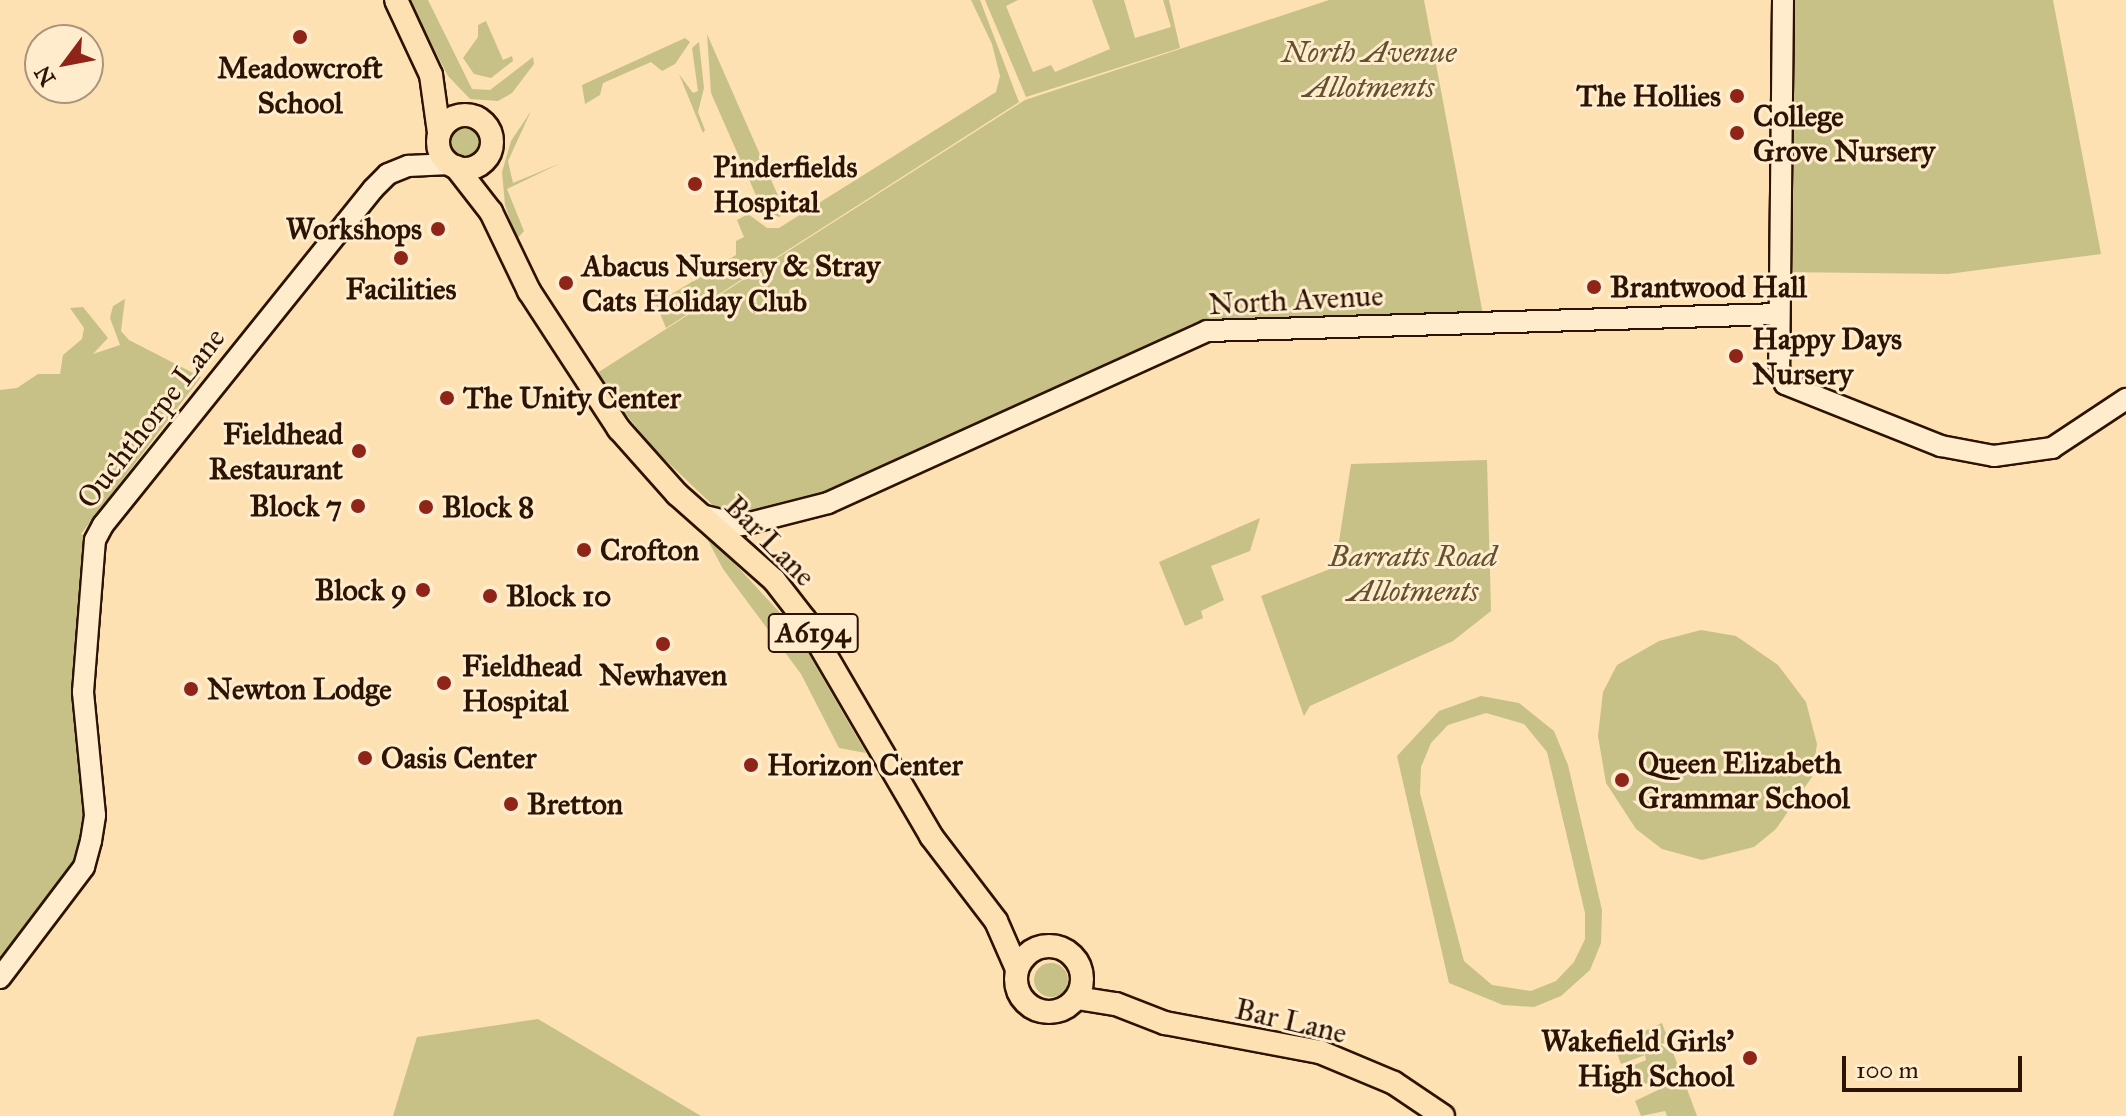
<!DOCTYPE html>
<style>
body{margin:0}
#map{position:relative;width:2126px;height:1116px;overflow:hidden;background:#fde1b2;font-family:"IM FELL Great Primer",serif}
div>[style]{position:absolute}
.green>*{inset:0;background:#c7c187}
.round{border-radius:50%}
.roads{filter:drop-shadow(2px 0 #2d1303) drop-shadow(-2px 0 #2d1303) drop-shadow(0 2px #2d1303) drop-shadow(0 -2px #2d1303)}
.secondary>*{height:20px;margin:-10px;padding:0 10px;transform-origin:10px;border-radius:10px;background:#feeccd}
.primary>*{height:22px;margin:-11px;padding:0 11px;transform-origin:11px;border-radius:11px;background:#fde1b2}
.primary>.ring{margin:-11px;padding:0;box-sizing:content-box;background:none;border:22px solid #fde1b2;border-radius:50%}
.dots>*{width:22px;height:22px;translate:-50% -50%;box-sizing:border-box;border:4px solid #feeccd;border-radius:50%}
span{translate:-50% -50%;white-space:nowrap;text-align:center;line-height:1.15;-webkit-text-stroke:6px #feeccd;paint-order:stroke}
.shield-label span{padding:2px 6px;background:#feeccd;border:2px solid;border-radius:6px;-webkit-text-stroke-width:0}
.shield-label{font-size:28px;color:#2d1303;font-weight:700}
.park-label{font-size:30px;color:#635031;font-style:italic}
.poi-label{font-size:30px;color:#2d1303;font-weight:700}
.right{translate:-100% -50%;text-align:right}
.left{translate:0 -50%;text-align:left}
.street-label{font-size:30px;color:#2d1303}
.north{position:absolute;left:24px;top:24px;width:80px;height:80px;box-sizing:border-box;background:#feeccd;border:2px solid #aa957c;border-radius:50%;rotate:238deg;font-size:22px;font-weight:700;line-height:32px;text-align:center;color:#2d1303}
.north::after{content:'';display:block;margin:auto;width:28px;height:36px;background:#8f2418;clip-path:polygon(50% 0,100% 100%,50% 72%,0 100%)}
.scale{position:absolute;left:1842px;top:1056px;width:180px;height:36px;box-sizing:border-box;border:4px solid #2d1303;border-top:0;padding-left:10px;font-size:24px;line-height:28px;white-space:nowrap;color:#2d1303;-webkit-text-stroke:6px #feeccd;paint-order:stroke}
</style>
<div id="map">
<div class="green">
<i style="clip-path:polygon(409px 0,428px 0,472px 89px,490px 90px,533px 57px,534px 64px,512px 93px,498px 101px,470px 99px,448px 76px)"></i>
<i style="clip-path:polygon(971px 0,980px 0,1019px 102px,666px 328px,651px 292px,667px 297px,736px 255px,736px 241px,744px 237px,737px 220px,748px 214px,767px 228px,779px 228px,996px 92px,1000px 76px,992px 44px)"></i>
<i style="clip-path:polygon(985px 0,1018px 0,1006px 6px,1033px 72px,1051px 65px,1055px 72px,1110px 49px,1092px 0,1124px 0,1135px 38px,1171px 27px,1163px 0,1169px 0,1180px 48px,1026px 97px)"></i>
<i style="clip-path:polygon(1329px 0,1424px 0,1484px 320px,1192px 324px,810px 504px,770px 516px,722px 514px,655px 450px,594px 375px,1025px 100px)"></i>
<i style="clip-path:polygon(1783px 0,2053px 0,2101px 254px,1948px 274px,1781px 272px)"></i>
<i style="clip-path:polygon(486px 21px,503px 60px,512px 56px,513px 61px,491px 78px,474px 74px,463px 58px,478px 37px,478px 25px)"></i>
<i style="clip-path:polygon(707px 34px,783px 207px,792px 204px,795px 208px,779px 217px,762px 209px,711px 93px)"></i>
<i style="clip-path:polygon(685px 38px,690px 42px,675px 64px,662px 71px,651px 62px,603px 83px,600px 95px,585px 104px,582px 85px)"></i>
<i style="clip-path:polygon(699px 42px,704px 88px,698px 112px,705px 130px,703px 133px,679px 74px,693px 93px,698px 91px,692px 48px)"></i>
<i style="clip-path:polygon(531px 111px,508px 161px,513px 183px,561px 163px,507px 189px,524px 231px,517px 239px,505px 205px,502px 172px,511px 141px)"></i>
<i class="round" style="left:448px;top:124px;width:34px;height:34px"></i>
<i style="clip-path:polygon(125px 299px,121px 331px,129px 340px,201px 377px,81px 534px,95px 540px,91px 841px,0 978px,0 390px,17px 388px,38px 374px,60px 374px,63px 355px,82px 339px,84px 328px,70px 308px,83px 307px,108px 338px,93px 354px,120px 345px,110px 318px,113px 306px)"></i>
<i style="clip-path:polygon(1487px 460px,1491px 611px,1453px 641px,1310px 706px,1304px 716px,1261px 596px,1335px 567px,1351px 464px)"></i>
<i style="clip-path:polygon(1260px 518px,1250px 551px,1211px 566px,1224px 600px,1201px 611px,1203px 618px,1185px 626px,1159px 562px)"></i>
<i style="clip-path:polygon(701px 527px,793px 627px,866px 753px,839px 748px,801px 674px,723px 569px)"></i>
<i style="clip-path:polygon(1701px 630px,1736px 636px,1778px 665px,1806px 702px,1817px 744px,1812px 777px,1776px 829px,1754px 847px,1702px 860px,1662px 849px,1636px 829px,1606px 783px,1598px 736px,1603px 692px,1617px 665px,1659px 641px)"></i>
<i style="clip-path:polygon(evenodd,1481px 696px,1519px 703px,1554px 731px,1568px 765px,1602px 910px,1601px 943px,1590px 970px,1561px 996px,1534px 1007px,1503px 1005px,1449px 983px,1397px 756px,1439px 711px,1481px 696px,1486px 713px,1524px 724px,1547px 752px,1585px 913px,1585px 939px,1574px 962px,1556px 981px,1531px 991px,1492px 985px,1464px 961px,1420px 793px,1421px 767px,1431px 743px,1448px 725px,1486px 713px)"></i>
<i class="round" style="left:1034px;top:963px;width:34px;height:34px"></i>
<i style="clip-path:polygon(538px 1019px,701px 1116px,393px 1116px,417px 1037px)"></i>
<i style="clip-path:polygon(1662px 1023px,1681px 1074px,1630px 1088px,1623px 1070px,1646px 1060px,1645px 1055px,1621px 1064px,1614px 1045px)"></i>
<i style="clip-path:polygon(1683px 1078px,1697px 1116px,1667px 1116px,1665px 1111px,1641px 1116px,1635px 1101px)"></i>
</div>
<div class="roads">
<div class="secondary">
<i style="left:1783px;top:0;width:369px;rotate:90.6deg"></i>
<i style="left:1779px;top:369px;width:16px;rotate:68deg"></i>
<i style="left:1785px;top:384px;width:168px;rotate:21.7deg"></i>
<i style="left:1941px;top:446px;width:54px;rotate:10.7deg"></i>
<i style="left:1994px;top:456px;width:59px;rotate:-7.9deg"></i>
<i style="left:2052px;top:448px;width:89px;rotate:-33.5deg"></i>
<i style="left:705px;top:516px;width:38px;rotate:14deg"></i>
<i style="left:742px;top:525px;width:89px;rotate:-14.3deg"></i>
<i style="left:828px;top:503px;width:416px;rotate:-24.4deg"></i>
<i style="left:1207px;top:331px;width:572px;rotate:-1.7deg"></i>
<i style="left:0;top:978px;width:139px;rotate:-52.9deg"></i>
<i style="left:84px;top:867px;width:27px;rotate:-75deg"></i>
<i style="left:91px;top:841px;width:26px;rotate:-81deg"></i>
<i style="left:95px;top:815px;width:124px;rotate:-95.6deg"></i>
<i style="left:83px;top:692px;width:152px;rotate:-85.5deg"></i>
<i style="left:95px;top:540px;width:17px;rotate:-62deg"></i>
<i style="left:103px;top:525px;width:431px;rotate:-51.2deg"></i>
<i style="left:373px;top:189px;width:21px;rotate:-45deg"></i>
<i style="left:388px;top:174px;width:22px;rotate:-22deg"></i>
<i style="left:408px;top:166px;width:42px;rotate:-2.7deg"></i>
</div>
<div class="primary">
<i style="left:396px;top:0;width:83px;rotate:65deg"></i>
<i style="left:431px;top:75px;width:59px;rotate:82.1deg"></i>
<i class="ring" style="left:438px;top:115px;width:32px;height:32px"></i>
<i style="left:456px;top:167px;width:57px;rotate:52.1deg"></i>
<i style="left:491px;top:212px;width:88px;rotate:64.3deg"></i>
<i style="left:529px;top:291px;width:165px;rotate:56.9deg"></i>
<i style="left:619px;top:429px;width:87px;rotate:48.3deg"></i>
<i style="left:677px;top:494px;width:130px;rotate:41.6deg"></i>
<i style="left:774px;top:580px;width:51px;rotate:52.2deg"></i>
<i style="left:805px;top:620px;width:250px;rotate:59.7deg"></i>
<i style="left:931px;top:836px;width:107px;rotate:52.6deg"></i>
<i style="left:996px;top:921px;width:52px;rotate:66.4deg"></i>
<i class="ring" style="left:1016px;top:946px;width:44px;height:44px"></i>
<i style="left:1077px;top:998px;width:39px;rotate:9deg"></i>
<i style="left:1116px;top:1004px;width:53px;rotate:21.2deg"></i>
<i style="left:1165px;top:1023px;width:158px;rotate:10.6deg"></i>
<i style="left:1320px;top:1052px;width:80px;rotate:22.7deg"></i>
<i style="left:1394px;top:1083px;width:59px;rotate:34deg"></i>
</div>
</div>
<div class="dots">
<i style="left:300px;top:37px;background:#8f2418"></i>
<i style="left:1737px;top:96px;background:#8f2418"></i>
<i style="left:1737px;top:133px;background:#8f2418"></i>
<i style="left:695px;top:184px;background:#8f2418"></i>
<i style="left:438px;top:229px;background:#8f2418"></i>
<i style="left:401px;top:258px;background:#8f2418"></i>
<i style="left:566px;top:283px;background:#8f2418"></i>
<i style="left:1594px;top:287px;background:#8f2418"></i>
<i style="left:1736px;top:356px;background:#8f2418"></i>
<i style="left:447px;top:398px;background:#8f2418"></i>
<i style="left:359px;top:451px;background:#8f2418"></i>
<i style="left:358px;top:506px;background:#8f2418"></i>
<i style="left:426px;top:507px;background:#8f2418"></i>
<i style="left:584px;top:550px;background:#8f2418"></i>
<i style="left:423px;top:590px;background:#8f2418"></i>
<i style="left:490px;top:596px;background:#8f2418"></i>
<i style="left:663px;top:644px;background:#8f2418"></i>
<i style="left:444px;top:683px;background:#8f2418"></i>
<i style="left:191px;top:689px;background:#8f2418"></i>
<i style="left:365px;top:758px;background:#8f2418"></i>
<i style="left:751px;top:765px;background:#8f2418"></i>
<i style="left:1622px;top:780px;background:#8f2418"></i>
<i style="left:511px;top:804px;background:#8f2418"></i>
<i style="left:1750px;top:1058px;background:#8f2418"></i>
</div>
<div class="shield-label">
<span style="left:813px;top:633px">A6194</span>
</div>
<div class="park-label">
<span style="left:1369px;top:69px">North Avenue<br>Allotments</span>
<span style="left:1413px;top:573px">Barratts Road<br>Allotments</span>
</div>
<div class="poi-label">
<span style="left:300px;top:85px">Meadowcroft<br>School</span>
<span class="right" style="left:1721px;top:96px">The Hollies</span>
<span class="left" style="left:1753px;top:133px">College<br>Grove Nursery</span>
<span class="left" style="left:713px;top:184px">Pinderfields<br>Hospital</span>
<span class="right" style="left:422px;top:229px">Workshops</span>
<span class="left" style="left:582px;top:283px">Abacus Nursery &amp; Stray<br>Cats Holiday Club</span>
<span class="left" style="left:1610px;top:287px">Brantwood Hall</span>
<span style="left:401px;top:289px">Facilities</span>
<span class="left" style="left:1752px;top:356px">Happy Days<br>Nursery</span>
<span class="left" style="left:463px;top:398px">The Unity Center</span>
<span class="right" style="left:343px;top:451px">Fieldhead<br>Restaurant</span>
<span class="right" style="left:342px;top:506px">Block 7</span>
<span class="left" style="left:442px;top:507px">Block 8</span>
<span class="left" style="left:600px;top:550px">Crofton</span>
<span class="right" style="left:407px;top:590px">Block 9</span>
<span class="left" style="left:506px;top:596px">Block 10</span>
<span class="left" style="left:462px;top:683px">Fieldhead<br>Hospital</span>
<span style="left:663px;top:675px">Newhaven</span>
<span class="left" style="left:207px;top:689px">Newton Lodge</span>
<span class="left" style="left:381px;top:758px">Oasis Center</span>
<span class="left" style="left:1638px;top:780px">Queen Elizabeth<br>Grammar School</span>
<span class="left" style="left:767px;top:765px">Horizon Center</span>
<span class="left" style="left:527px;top:804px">Bretton</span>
<span class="right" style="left:1734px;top:1058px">Wakefield Girls'<br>High School</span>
</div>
<div class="street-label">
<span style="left:1296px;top:300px;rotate:-3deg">North Avenue</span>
<span style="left:151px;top:418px;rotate:-52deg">Ouchthorpe Lane</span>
<span style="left:770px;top:541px;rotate:45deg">Bar Lane</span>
<span style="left:1291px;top:1021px;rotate:13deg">Bar Lane</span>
</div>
<div class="north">N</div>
<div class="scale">100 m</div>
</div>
